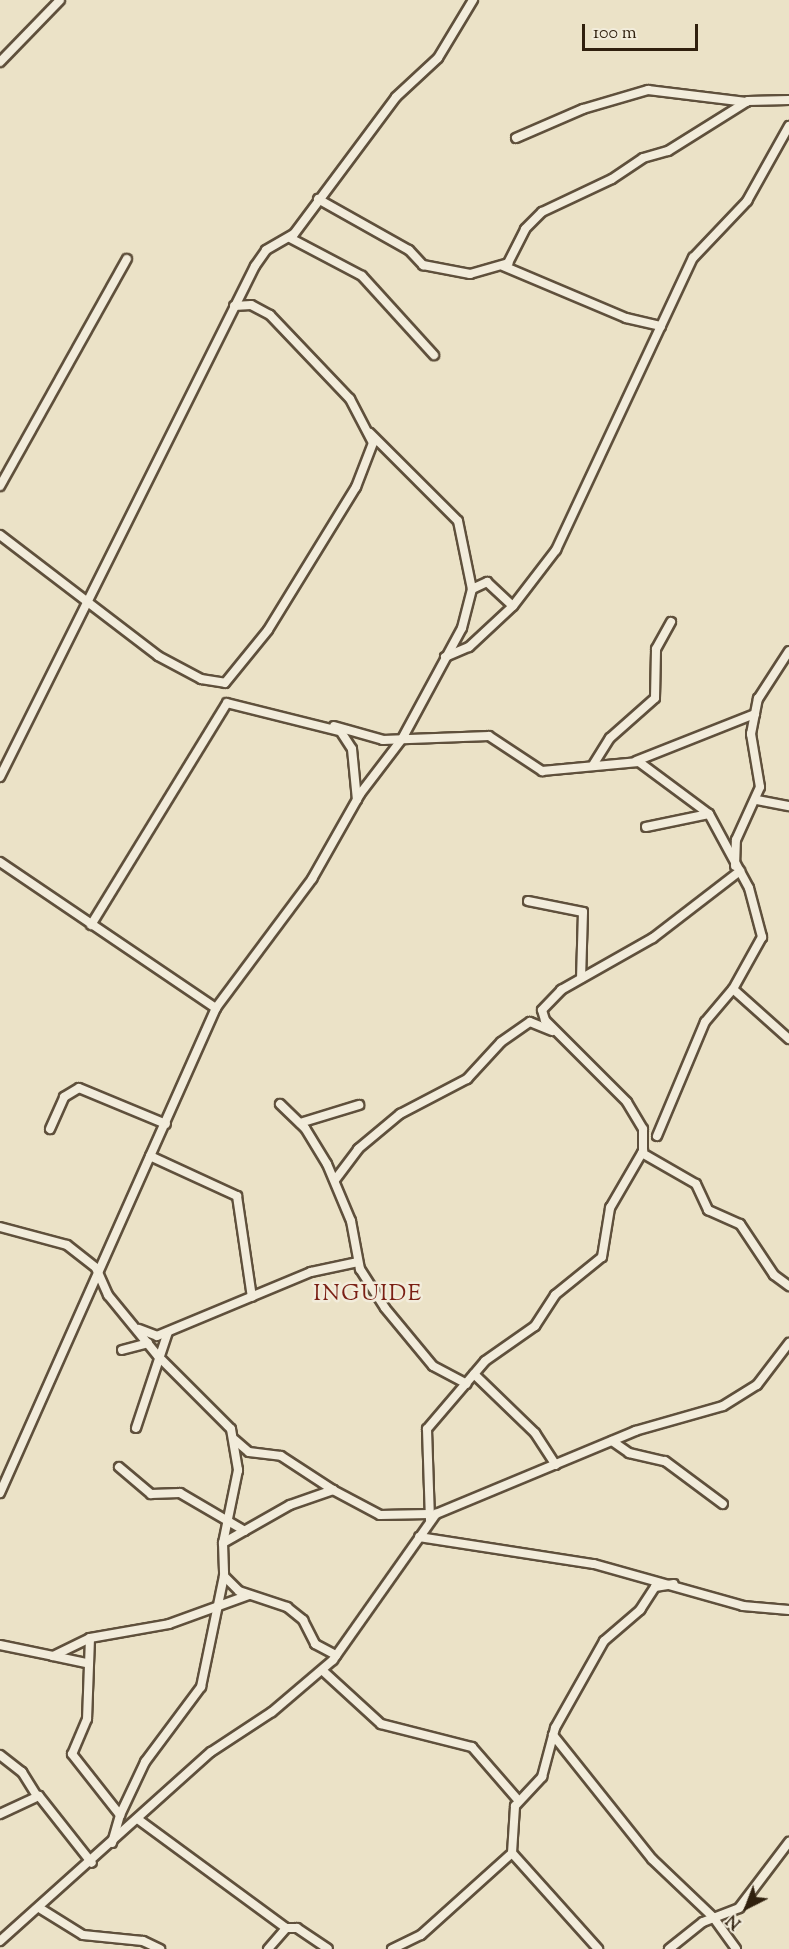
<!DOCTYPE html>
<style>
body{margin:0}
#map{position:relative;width:789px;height:1949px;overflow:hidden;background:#ebe2c7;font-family:"Sorts Mill Goudy",serif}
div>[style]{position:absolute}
.roads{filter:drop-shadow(2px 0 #5f503c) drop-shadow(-2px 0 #5f503c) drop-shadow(0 2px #5f503c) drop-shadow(0 -2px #5f503c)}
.minor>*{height:8px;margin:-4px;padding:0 4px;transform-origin:4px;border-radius:4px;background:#f2ecdb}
span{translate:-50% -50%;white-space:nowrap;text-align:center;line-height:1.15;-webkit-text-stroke:5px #f2ecdb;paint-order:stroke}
.neighbourhood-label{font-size:22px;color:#7a1f14;letter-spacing:1.5px}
.north{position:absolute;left:717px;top:1877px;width:60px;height:60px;-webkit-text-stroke:4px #f2ecdb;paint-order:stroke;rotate:222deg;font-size:16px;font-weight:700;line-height:24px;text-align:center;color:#30200e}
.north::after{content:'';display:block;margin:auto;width:21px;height:27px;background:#30200e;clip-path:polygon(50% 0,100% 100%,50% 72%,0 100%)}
.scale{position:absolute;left:582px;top:24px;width:116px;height:27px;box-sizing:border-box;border:3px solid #30200e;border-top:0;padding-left:8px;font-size:18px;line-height:21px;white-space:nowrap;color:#30200e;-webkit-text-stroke:4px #f2ecdb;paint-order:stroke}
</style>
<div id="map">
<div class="roads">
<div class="minor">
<i style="left:0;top:62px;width:86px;rotate:-45.9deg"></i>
<i style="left:516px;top:138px;width:73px;rotate:-23.4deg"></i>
<i style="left:583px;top:109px;width:68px;rotate:-16.3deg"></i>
<i style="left:648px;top:90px;width:99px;rotate:7deg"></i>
<i style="left:318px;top:199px;width:104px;rotate:29.3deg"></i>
<i style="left:409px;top:250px;width:21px;rotate:47deg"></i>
<i style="left:423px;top:265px;width:48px;rotate:10.8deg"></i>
<i style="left:470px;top:274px;width:40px;rotate:-16deg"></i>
<i style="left:508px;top:263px;width:38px;rotate:-63deg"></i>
<i style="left:525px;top:229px;width:24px;rotate:-45deg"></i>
<i style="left:542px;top:212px;width:77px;rotate:-25.2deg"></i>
<i style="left:612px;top:179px;width:37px;rotate:-34deg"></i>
<i style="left:643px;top:158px;width:26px;rotate:-16deg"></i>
<i style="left:668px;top:151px;width:94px;rotate:-32deg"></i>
<i style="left:748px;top:101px;width:41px;rotate:-1.4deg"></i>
<i style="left:290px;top:238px;width:81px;rotate:27.8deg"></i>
<i style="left:362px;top:276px;width:107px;rotate:47.7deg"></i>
<i style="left:503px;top:266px;width:134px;rotate:22.9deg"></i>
<i style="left:626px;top:318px;width:36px;rotate:13deg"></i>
<i style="left:370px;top:433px;width:124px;rotate:45deg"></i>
<i style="left:458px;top:521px;width:69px;rotate:78.4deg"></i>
<i style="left:0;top:486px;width:260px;rotate:-60.8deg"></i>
<i style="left:0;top:535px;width:199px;rotate:37.4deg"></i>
<i style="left:158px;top:656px;width:49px;rotate:28.1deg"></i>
<i style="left:201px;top:679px;width:24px;rotate:9deg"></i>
<i style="left:225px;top:683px;width:68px;rotate:-50.9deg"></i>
<i style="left:268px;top:630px;width:168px;rotate:-58.4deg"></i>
<i style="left:356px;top:487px;width:47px;rotate:-68.9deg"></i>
<i style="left:373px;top:443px;width:50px;rotate:-117.6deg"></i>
<i style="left:350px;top:399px;width:116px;rotate:-133.6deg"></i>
<i style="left:270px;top:315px;width:21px;rotate:-152deg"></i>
<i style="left:251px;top:305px;width:17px;rotate:177deg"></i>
<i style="left:445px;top:657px;width:26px;rotate:-23deg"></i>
<i style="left:469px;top:647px;width:60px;rotate:-43deg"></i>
<i style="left:334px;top:726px;width:51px;rotate:15.9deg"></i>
<i style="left:383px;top:740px;width:106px;rotate:-2.2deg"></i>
<i style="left:489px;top:736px;width:64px;rotate:33.4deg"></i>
<i style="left:542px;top:771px;width:97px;rotate:-5.3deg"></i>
<i style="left:639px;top:762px;width:87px;rotate:36.6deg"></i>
<i style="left:709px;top:814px;width:84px;rotate:61.6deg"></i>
<i style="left:749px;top:888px;width:51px;rotate:75.1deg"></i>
<i style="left:762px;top:937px;width:60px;rotate:119.1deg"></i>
<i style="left:341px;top:732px;width:20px;rotate:57deg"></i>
<i style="left:352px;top:749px;width:51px;rotate:84.4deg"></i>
<i style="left:636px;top:761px;width:128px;rotate:-21.6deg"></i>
<i style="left:593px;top:765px;width:32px;rotate:-58deg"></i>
<i style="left:610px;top:738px;width:60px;rotate:-41.6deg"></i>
<i style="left:655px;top:698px;width:49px;rotate:-88.8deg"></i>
<i style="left:656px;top:649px;width:31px;rotate:-61deg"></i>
<i style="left:0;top:777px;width:571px;rotate:-63.48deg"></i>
<i style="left:255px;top:266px;width:19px;rotate:-55deg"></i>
<i style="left:266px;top:250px;width:32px;rotate:-30deg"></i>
<i style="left:294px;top:234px;width:171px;rotate:-53.3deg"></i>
<i style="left:396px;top:97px;width:57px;rotate:-42.9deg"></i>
<i style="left:438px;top:58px;width:68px;rotate:-58.9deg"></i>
<i style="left:757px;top:800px;width:33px;rotate:11deg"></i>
<i style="left:646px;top:827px;width:64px;rotate:-11.7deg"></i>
<i style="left:0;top:862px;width:261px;rotate:34.1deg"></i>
<i style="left:216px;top:1008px;width:531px;rotate:114.01deg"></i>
<i style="left:735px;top:866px;width:26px;rotate:-88deg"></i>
<i style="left:736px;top:840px;width:58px;rotate:-65.6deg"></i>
<i style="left:760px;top:787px;width:54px;rotate:-99.6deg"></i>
<i style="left:751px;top:734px;width:36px;rotate:-79deg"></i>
<i style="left:758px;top:699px;width:57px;rotate:-57.1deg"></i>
<i style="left:528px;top:901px;width:56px;rotate:11.3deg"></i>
<i style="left:583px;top:912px;width:66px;rotate:91.7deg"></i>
<i style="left:91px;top:925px;width:260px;rotate:-58.5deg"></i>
<i style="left:227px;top:703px;width:115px;rotate:14deg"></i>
<i style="left:216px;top:1008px;width:161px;rotate:-53.3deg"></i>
<i style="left:312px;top:879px;width:98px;rotate:-60.5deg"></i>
<i style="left:360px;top:794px;width:69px;rotate:-52.6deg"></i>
<i style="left:402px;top:739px;width:126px;rotate:-61.6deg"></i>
<i style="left:462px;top:628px;width:40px;rotate:-75.6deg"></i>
<i style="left:472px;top:589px;width:17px;rotate:-25deg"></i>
<i style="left:487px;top:582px;width:35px;rotate:43deg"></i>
<i style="left:513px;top:606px;width:71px;rotate:-52.5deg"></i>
<i style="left:556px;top:550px;width:323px;rotate:-64.9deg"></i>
<i style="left:693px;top:258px;width:79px;rotate:-46.5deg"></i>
<i style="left:747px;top:201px;width:86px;rotate:-60.8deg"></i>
<i style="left:280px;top:1104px;width:35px;rotate:44deg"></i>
<i style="left:305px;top:1128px;width:42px;rotate:58.6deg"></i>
<i style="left:327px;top:1164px;width:62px;rotate:67.2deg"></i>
<i style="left:351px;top:1221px;width:49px;rotate:79.4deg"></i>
<i style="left:360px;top:1269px;width:46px;rotate:57.3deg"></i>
<i style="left:385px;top:1308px;width:75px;rotate:50.4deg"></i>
<i style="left:433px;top:1366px;width:38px;rotate:28deg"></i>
<i style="left:300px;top:1123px;width:62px;rotate:-17deg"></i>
<i style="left:50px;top:1129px;width:35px;rotate:-66deg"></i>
<i style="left:64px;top:1097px;width:17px;rotate:-31deg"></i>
<i style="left:79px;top:1088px;width:94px;rotate:22.5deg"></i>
<i style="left:657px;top:1136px;width:124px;rotate:-67.2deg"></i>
<i style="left:705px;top:1022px;width:43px;rotate:-49.7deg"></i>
<i style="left:733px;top:989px;width:75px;rotate:41.8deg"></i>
<i style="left:642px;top:1153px;width:62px;rotate:29.9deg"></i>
<i style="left:696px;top:1184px;width:29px;rotate:65deg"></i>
<i style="left:708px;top:1210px;width:35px;rotate:24deg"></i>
<i style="left:740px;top:1224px;width:61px;rotate:56.3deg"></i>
<i style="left:774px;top:1275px;width:19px;rotate:36deg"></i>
<i style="left:150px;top:1156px;width:96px;rotate:24.7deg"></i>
<i style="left:237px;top:1196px;width:102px;rotate:81.6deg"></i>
<i style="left:335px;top:1180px;width:39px;rotate:-53deg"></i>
<i style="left:358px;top:1149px;width:55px;rotate:-39.8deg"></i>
<i style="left:400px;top:1114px;width:76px;rotate:-27.6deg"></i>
<i style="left:467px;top:1079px;width:50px;rotate:-47.4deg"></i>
<i style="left:501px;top:1042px;width:35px;rotate:-35deg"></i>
<i style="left:530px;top:1022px;width:24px;rotate:22deg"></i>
<i style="left:0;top:1227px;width:69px;rotate:15deg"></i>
<i style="left:67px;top:1245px;width:37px;rotate:38deg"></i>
<i style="left:96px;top:1268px;width:30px;rotate:66deg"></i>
<i style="left:108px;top:1295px;width:79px;rotate:50.7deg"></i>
<i style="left:158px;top:1356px;width:103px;rotate:45deg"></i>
<i style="left:231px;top:1429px;width:42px;rotate:80.3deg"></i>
<i style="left:238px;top:1470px;width:75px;rotate:101.6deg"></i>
<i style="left:223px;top:1543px;width:33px;rotate:88deg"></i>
<i style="left:224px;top:1576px;width:21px;rotate:45deg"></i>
<i style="left:239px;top:1591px;width:51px;rotate:18.4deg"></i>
<i style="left:287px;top:1607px;width:21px;rotate:39deg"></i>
<i style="left:303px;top:1620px;width:27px;rotate:63deg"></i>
<i style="left:315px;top:1644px;width:24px;rotate:28deg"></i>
<i style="left:139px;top:1329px;width:19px;rotate:21deg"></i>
<i style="left:157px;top:1336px;width:167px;rotate:-22.6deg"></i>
<i style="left:311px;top:1272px;width:48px;rotate:-12deg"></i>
<i style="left:122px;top:1350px;width:27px;rotate:-15deg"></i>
<i style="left:474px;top:1374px;width:85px;rotate:44deg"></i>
<i style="left:535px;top:1433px;width:38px;rotate:57deg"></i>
<i style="left:136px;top:1428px;width:101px;rotate:-71.6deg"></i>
<i style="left:235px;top:1440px;width:18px;rotate:41deg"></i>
<i style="left:249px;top:1452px;width:32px;rotate:7deg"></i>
<i style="left:281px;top:1456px;width:62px;rotate:33.2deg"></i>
<i style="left:612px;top:1441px;width:21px;rotate:35deg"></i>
<i style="left:629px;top:1453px;width:37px;rotate:13deg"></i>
<i style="left:665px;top:1461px;width:72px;rotate:36.6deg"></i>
<i style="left:119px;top:1467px;width:42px;rotate:40.2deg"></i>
<i style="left:151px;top:1494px;width:29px;rotate:-2deg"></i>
<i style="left:180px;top:1493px;width:75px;rotate:30.3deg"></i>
<i style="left:430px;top:1520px;width:91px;rotate:-91.9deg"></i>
<i style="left:427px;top:1429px;width:89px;rotate:-49.5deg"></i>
<i style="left:485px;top:1361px;width:61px;rotate:-35deg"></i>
<i style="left:535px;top:1326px;width:37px;rotate:-57deg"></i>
<i style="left:555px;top:1295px;width:60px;rotate:-39deg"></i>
<i style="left:602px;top:1257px;width:50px;rotate:-80.7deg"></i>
<i style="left:610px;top:1208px;width:66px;rotate:-59.9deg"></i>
<i style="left:643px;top:1151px;width:22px;rotate:-90deg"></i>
<i style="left:643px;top:1129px;width:31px;rotate:-121deg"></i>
<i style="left:627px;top:1102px;width:116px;rotate:-135deg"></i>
<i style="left:545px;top:1020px;width:10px;rotate:-107deg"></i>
<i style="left:542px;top:1010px;width:28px;rotate:-46deg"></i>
<i style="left:561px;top:990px;width:106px;rotate:-29.5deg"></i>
<i style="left:653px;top:938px;width:110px;rotate:-37.6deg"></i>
<i style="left:419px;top:1537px;width:177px;rotate:8.8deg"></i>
<i style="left:594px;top:1564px;width:155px;rotate:15.7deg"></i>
<i style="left:743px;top:1606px;width:46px;rotate:5deg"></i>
<i style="left:223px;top:1543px;width:77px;rotate:-29.6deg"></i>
<i style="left:290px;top:1505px;width:46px;rotate:-19.2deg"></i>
<i style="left:333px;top:1490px;width:53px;rotate:28deg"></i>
<i style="left:380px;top:1515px;width:49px;rotate:-1.2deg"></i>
<i style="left:90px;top:1638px;width:81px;rotate:92.1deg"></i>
<i style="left:87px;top:1719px;width:38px;rotate:113deg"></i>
<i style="left:72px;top:1754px;width:78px;rotate:51.8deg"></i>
<i style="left:120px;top:1815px;width:29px;rotate:106deg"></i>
<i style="left:0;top:1645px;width:54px;rotate:11.7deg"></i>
<i style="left:53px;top:1656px;width:41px;rotate:-25.9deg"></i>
<i style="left:90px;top:1638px;width:80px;rotate:-10deg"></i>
<i style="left:169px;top:1624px;width:85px;rotate:-19.9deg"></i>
<i style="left:53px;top:1656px;width:35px;rotate:12deg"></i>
<i style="left:322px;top:1670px;width:80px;rotate:42.5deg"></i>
<i style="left:381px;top:1724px;width:94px;rotate:14.2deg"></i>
<i style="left:472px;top:1747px;width:70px;rotate:49deg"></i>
<i style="left:553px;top:1735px;width:159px;rotate:51.4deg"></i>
<i style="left:652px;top:1859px;width:84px;rotate:43.6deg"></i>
<i style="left:713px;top:1917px;width:39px;rotate:54deg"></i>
<i style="left:0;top:1755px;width:28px;rotate:38deg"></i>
<i style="left:22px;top:1772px;width:28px;rotate:58deg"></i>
<i style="left:0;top:1814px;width:43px;rotate:-24.8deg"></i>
<i style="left:39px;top:1796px;width:85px;rotate:51.7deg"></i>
<i style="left:120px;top:1815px;width:59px;rotate:-64.7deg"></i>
<i style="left:145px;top:1762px;width:94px;rotate:-53.3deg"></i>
<i style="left:201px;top:1687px;width:113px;rotate:-78.3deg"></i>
<i style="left:139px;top:1820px;width:182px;rotate:36.3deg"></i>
<i style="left:286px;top:1928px;width:11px"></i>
<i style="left:297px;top:1928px;width:37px;rotate:34deg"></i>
<i style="left:512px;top:1853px;width:129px;rotate:48.1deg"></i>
<i style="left:41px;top:1909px;width:49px;rotate:31.8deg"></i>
<i style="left:83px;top:1935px;width:60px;rotate:5.7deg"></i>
<i style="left:143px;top:1941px;width:19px;rotate:25deg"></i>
<i style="left:0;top:1941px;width:283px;rotate:-41.9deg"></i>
<i style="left:211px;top:1752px;width:73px;rotate:-33.3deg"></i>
<i style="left:272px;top:1712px;width:80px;rotate:-40.4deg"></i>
<i style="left:333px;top:1660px;width:179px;rotate:-54.8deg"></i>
<i style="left:436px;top:1514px;width:216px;rotate:-22.6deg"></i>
<i style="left:635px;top:1431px;width:91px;rotate:-15.9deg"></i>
<i style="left:723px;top:1406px;width:40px;rotate:-32deg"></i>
<i style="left:757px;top:1385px;width:53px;rotate:-52.7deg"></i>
<i style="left:268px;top:1949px;width:28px;rotate:-49deg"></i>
<i style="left:392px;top:1949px;width:32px;rotate:-26deg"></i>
<i style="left:421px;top:1935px;width:122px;rotate:-42deg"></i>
<i style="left:512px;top:1853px;width:47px;rotate:-86.3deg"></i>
<i style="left:515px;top:1806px;width:40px;rotate:-47deg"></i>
<i style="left:542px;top:1777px;width:51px;rotate:-75.1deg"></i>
<i style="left:555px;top:1728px;width:100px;rotate:-60.6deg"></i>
<i style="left:604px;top:1641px;width:48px;rotate:-40.7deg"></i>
<i style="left:640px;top:1610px;width:27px;rotate:-57deg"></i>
<i style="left:655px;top:1587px;width:19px;rotate:-9deg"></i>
<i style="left:669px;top:1949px;width:43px;rotate:-38.5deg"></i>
<i style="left:703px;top:1922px;width:39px;rotate:-21deg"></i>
<i style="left:739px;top:1908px;width:83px;rotate:-52.9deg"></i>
</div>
</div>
<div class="neighbourhood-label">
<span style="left:368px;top:1296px">INGUIDE</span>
</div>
<div class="north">N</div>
<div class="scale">100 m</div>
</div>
